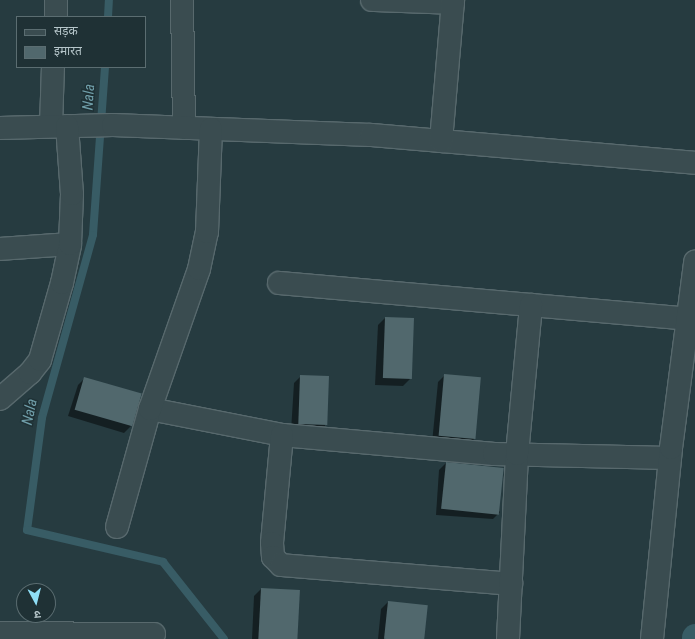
<!DOCTYPE html>
<meta charset="utf-8">
<style>
body{margin:0}
#map{position:relative;width:695px;height:639px;overflow:hidden;background:#263b40;font-family:"Roboto Condensed","Noto Sans Devanagari",sans-serif}
div>[style]{position:absolute}
.shadow>*{inset:0;background:#0007}
.stream>*{height:8px;margin:-4px;padding:0 4px;transform-origin:4px;border-radius:4px;background:#385c65}
.canal>*{height:27px;margin:-13.5px;padding:0 13.5px;transform-origin:13.5px;border-radius:13.5px;background:#385c65}
.building>*{inset:0;background:#51686d;transform-origin:0 0}
.roads{filter:drop-shadow(1px 0 #58696d) drop-shadow(-1px 0 #58696d) drop-shadow(0 1px #58696d) drop-shadow(0 -1px #58696d)}
.street>*{height:22px;margin:-11px;padding:0 11px;transform-origin:11px;border-radius:11px;background:#3a4c50}
span{translate:-50% -50%;white-space:nowrap;text-align:center;line-height:1.15;-webkit-text-stroke:3px #1f3135;paint-order:stroke}
.water-label{font-size:15px;color:#709ea9;font-style:italic}
.legend{position:absolute;left:16px;top:16px;width:130px;height:52px;box-sizing:border-box;background:#1f3135;border:1px solid #5b6d71;margin:0;padding:5px 7px;list-style:none;font-size:12px;color:#b6c6ca}
.legend li{display:flex;align-items:center;gap:8px;height:20px}
.legend b{width:20px;border:1px solid #5b6d71}
.north{position:absolute;left:16px;top:583px;width:40px;height:40px;box-sizing:border-box;background:#1f3135;border:1px solid #5b6d71;border-radius:50%;rotate:173deg;font-size:11px;font-weight:700;line-height:16px;text-align:center;color:#b6c6ca}
.north::after{content:'';display:block;margin:auto;width:14px;height:18px;background:#8fdff7;clip-path:polygon(50% 0,100% 100%,50% 72%,0 100%)}
</style>
<div id="map">
<div class="shadow">
<i style="clip-path:polygon(385px 318px,410px 379px,403px 386px,375px 385px,378px 325px)"></i>
<i style="clip-path:polygon(445px 375px,474px 439px,467px 446px,432px 443px,438px 382px)"></i>
<i style="clip-path:polygon(301px 376px,328px 377px,325px 426px,318px 433px,291px 431px,294px 383px)"></i>
<i style="clip-path:polygon(85px 378px,131px 426px,124px 433px,68px 416px,78px 385px)"></i>
<i style="clip-path:polygon(446px 463px,500px 512px,493px 519px,436px 515px,439px 470px)"></i>
<i style="clip-path:polygon(261px 589px,296px 639px,252px 639px,254px 596px)"></i>
<i style="clip-path:polygon(388px 602px,424px 639px,378px 639px,381px 609px)"></i>
</div>
<div class="stream">
<i style="left:108px;top:17px;width:17px;rotate:-87deg"></i>
<i style="left:105px;top:67px;width:168px;rotate:94.1deg"></i>
<i style="left:93px;top:235px;width:190px;rotate:105.6deg"></i>
<i style="left:42px;top:418px;width:113px;rotate:97.6deg"></i>
<i style="left:27px;top:530px;width:140px;rotate:13.2deg"></i>
<i style="left:163px;top:562px;width:98px;rotate:51.6deg"></i>
</div>
<div class="canal">
<i style="left:695px;top:639px;width:2px;rotate:-90deg"></i>
</div>
<div class="building">
<i style="left:385px;top:317px;width:29px;height:61px;rotate:2deg"></i>
<i style="left:444px;top:374px;width:37px;height:62px;rotate:5deg"></i>
<i style="left:300px;top:375px;width:29px;height:49px;rotate:2deg"></i>
<i style="left:84px;top:377px;width:60px;height:34px;rotate:16deg"></i>
<i style="left:446px;top:462px;width:58px;height:47px;rotate:6deg"></i>
<i style="left:261px;top:588px;width:39px;height:51px;rotate:3deg"></i>
<i style="left:388px;top:601px;width:40px;height:38px;rotate:6deg"></i>
</div>
<div class="roads">
<div class="street">
<i style="left:182px;top:0;width:128px;rotate:89.1deg"></i>
<i style="left:372px;top:0;width:81px;rotate:2.1deg"></i>
<i style="left:56px;top:17px;width:17px;rotate:-90deg"></i>
<i style="left:51px;top:126px;width:59px;rotate:-88.1deg"></i>
<i style="left:0;top:128px;width:113px;rotate:-1.5deg"></i>
<i style="left:113px;top:125px;width:258px;rotate:2.2deg"></i>
<i style="left:371px;top:135px;width:325px;rotate:4.9deg"></i>
<i style="left:441px;top:141px;width:142px;rotate:-85.1deg"></i>
<i style="left:0;top:249px;width:70px;rotate:-4.1deg"></i>
<i style="left:279px;top:283px;width:411px;rotate:5deg"></i>
<i style="left:0;top:399px;width:40px;rotate:-41deg"></i>
<i style="left:30px;top:373px;width:16px;rotate:-52deg"></i>
<i style="left:40px;top:360px;width:80px;rotate:-74.1deg"></i>
<i style="left:62px;top:283px;width:40px;rotate:-78deg"></i>
<i style="left:70px;top:244px;width:50px;rotate:-87.7deg"></i>
<i style="left:72px;top:194px;width:68px;rotate:-94.2deg"></i>
<i style="left:150px;top:409px;width:135px;rotate:11.1deg"></i>
<i style="left:282px;top:435px;width:213px;rotate:5.1deg"></i>
<i style="left:494px;top:454px;width:176px;rotate:1.3deg"></i>
<i style="left:282px;top:435px;width:108px;rotate:95.3deg"></i>
<i style="left:272px;top:543px;width:14px;rotate:86deg"></i>
<i style="left:273px;top:557px;width:11px;rotate:45deg"></i>
<i style="left:281px;top:565px;width:231px;rotate:4.7deg"></i>
<i style="left:117px;top:527px;width:123px;rotate:-74.4deg"></i>
<i style="left:150px;top:409px;width:148px;rotate:-70.7deg"></i>
<i style="left:199px;top:269px;width:38px;rotate:-78deg"></i>
<i style="left:207px;top:232px;width:103px;rotate:-87.8deg"></i>
<i style="left:0;top:633px;width:154px;rotate:0.4deg"></i>
<i style="left:508px;top:639px;width:185px;rotate:-87.2deg"></i>
<i style="left:517px;top:454px;width:150px;rotate:-84.6deg"></i>
<i style="left:652px;top:639px;width:192px;rotate:-84.3deg"></i>
<i style="left:671px;top:448px;width:188px;rotate:-82.6deg"></i>
</div>
</div>
<div class="water-label">
<span style="left:89px;top:97px;rotate:-86deg">Nala</span>
<span style="left:30px;top:412px;rotate:-78deg">Nala</span>
</div>
<ul class="legend">
<li><b style="height:5px;background:#3a4c50"></b>सड़क</li>
<li><b style="height:11px;background:#51686d"></b>इमारत</li>
</ul>
<div class="north">उ</div>
</div>
